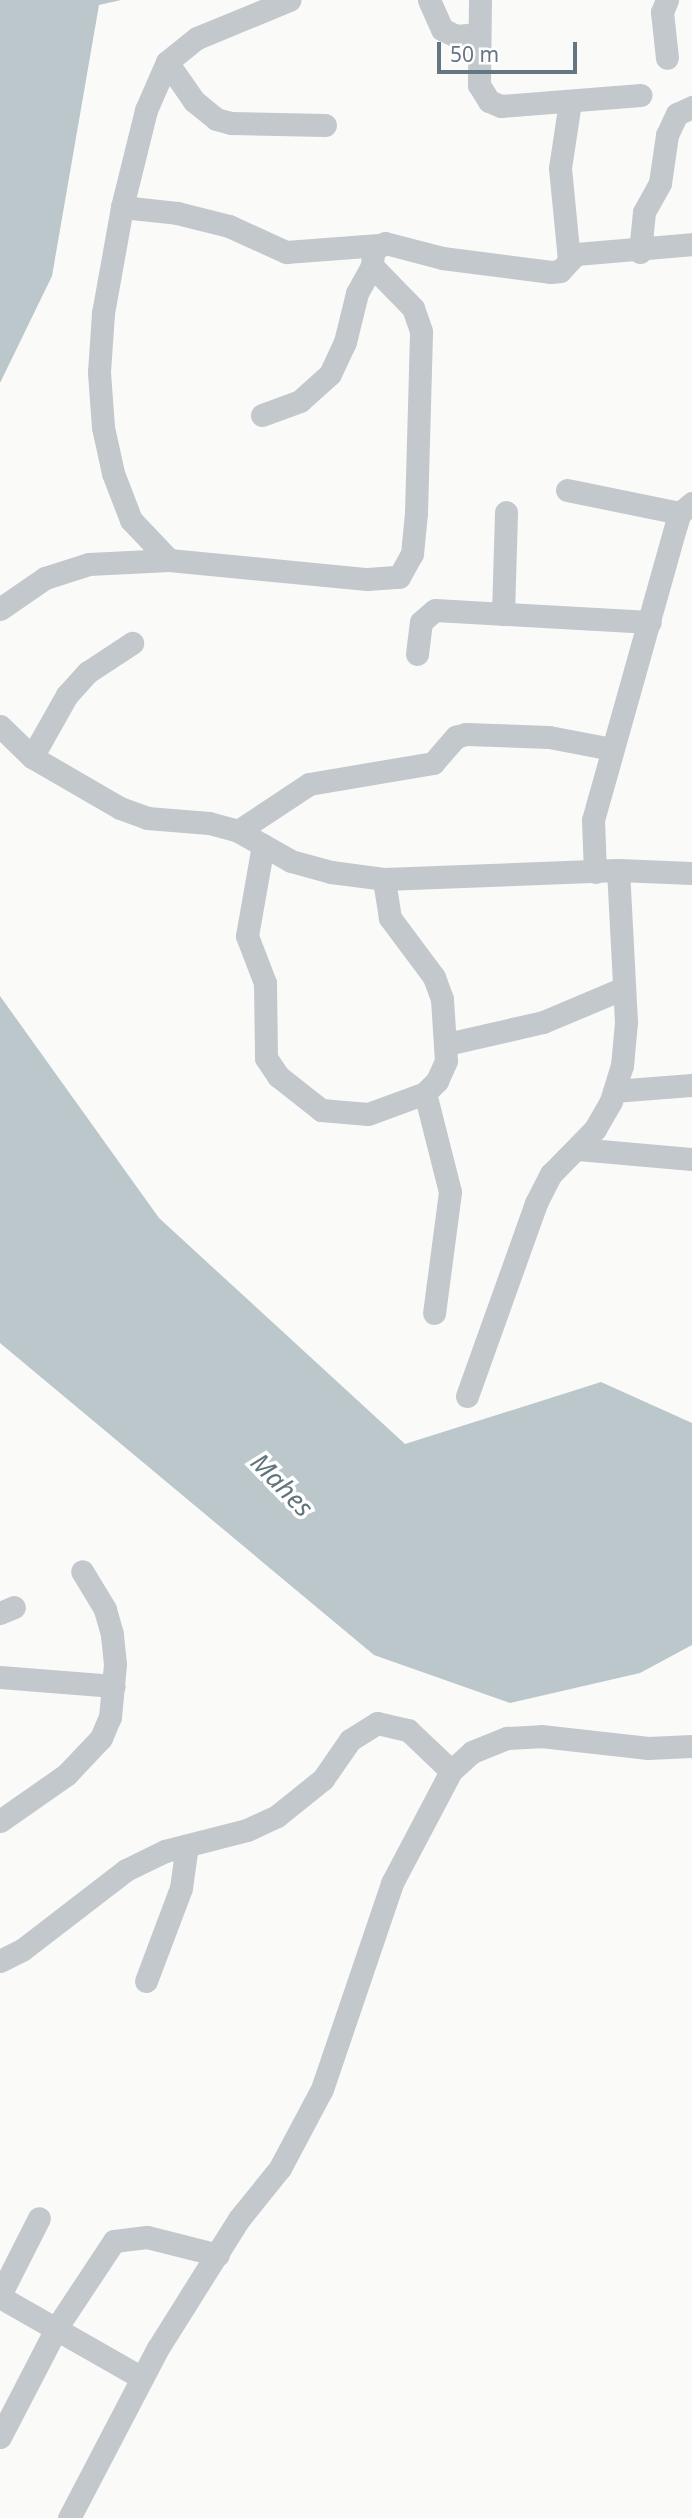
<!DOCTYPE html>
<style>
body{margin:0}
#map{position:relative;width:692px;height:2518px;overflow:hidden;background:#fafaf8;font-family:"Noto Sans",sans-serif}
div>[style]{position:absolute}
.water>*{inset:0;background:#bbc7cb}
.minor>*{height:23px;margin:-11.5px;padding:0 11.5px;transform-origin:11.5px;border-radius:11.5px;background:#c3c8cc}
span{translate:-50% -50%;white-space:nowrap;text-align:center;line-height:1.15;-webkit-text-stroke:7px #fff;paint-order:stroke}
.water-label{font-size:26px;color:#60757c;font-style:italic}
.scale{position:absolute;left:437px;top:42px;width:140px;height:32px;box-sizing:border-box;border:4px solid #657683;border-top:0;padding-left:9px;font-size:21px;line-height:24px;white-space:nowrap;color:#657683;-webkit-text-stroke:5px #fff;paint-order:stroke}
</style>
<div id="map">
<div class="water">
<i style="clip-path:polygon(0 0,121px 0,99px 5px,52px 276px,0 383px)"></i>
<i style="clip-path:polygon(0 996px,159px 1218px,405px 1444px,601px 1382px,692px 1423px,692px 1645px,640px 1673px,510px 1703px,374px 1655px,0 1343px)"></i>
</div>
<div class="minor">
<i style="left:429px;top:0;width:32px;rotate:66deg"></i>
<i style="left:442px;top:29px;width:16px;rotate:27deg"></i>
<i style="left:456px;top:36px;width:23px;rotate:-5deg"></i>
<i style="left:480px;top:0;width:85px;rotate:90.7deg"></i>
<i style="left:479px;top:85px;width:19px;rotate:58deg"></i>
<i style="left:489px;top:101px;width:13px;rotate:23deg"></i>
<i style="left:501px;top:106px;width:140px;rotate:-4.5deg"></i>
<i style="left:667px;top:0;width:13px;rotate:113deg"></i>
<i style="left:662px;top:12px;width:46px;rotate:83.8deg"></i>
<i style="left:167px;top:62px;width:47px;rotate:55.3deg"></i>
<i style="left:194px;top:101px;width:28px;rotate:39deg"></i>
<i style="left:216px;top:119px;width:16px;rotate:15deg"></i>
<i style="left:231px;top:123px;width:94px;rotate:1.2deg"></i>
<i style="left:122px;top:207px;width:55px;rotate:6.2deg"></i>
<i style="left:177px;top:213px;width:54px;rotate:14deg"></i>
<i style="left:229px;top:226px;width:63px;rotate:24.5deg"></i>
<i style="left:286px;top:252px;width:93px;rotate:-4.3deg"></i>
<i style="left:640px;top:252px;width:40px;rotate:-84.3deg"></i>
<i style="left:644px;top:212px;width:33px;rotate:-61deg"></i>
<i style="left:660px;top:183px;width:49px;rotate:-81.7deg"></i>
<i style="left:667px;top:135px;width:23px;rotate:-65deg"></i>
<i style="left:677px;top:114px;width:17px;rotate:-25deg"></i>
<i style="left:569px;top:260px;width:92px;rotate:-95.6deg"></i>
<i style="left:560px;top:168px;width:67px;rotate:-81.4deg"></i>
<i style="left:262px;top:415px;width:40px;rotate:-20.2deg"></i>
<i style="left:300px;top:401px;width:40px;rotate:-42deg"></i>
<i style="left:330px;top:374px;width:35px;rotate:-65deg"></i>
<i style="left:345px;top:342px;width:50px;rotate:-76.2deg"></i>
<i style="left:357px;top:293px;width:31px;rotate:-61deg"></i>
<i style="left:567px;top:490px;width:115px;rotate:11.5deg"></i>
<i style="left:169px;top:560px;width:55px;rotate:-133.5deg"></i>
<i style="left:131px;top:520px;width:50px;rotate:-111deg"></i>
<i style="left:113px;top:473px;width:47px;rotate:-102.3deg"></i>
<i style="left:103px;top:427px;width:55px;rotate:-94.2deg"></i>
<i style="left:99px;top:372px;width:59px;rotate:-86.1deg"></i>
<i style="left:103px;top:313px;width:108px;rotate:-79.8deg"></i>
<i style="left:122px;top:207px;width:100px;rotate:-76.1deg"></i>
<i style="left:146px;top:110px;width:52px;rotate:-66.4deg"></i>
<i style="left:167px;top:62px;width:38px;rotate:-39deg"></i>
<i style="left:197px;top:38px;width:100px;rotate:-22.4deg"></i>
<i style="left:0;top:609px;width:55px;rotate:-34.6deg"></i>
<i style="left:45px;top:578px;width:46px;rotate:-17.7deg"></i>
<i style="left:89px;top:564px;width:80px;rotate:-2.9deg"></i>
<i style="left:169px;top:560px;width:199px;rotate:5.5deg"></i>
<i style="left:367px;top:579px;width:32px;rotate:-4deg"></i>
<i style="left:399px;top:577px;width:26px;rotate:-61deg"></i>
<i style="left:412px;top:554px;width:41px;rotate:-84.4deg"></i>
<i style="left:416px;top:513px;width:182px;rotate:-88.4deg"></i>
<i style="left:421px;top:331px;width:24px;rotate:-109deg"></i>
<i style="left:413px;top:308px;width:59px;rotate:-134.3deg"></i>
<i style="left:372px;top:266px;width:16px;rotate:-86deg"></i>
<i style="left:373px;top:250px;width:14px;rotate:-30deg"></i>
<i style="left:385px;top:243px;width:59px;rotate:14.7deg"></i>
<i style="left:442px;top:258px;width:110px;rotate:7.3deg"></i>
<i style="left:551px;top:272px;width:9px;rotate:-6deg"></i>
<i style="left:560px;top:271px;width:23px;rotate:-47deg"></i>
<i style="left:576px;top:254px;width:116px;rotate:-4.9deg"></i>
<i style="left:503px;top:614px;width:102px;rotate:-88.3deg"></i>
<i style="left:417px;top:654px;width:32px;rotate:-83deg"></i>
<i style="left:421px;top:622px;width:18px;rotate:-41deg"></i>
<i style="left:435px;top:610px;width:215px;rotate:3.2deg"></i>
<i style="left:0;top:726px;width:45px;rotate:44.1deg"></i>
<i style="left:32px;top:757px;width:102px;rotate:30.1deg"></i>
<i style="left:120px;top:808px;width:29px;rotate:20deg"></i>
<i style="left:147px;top:818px;width:62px;rotate:4.6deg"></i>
<i style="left:209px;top:823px;width:30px;rotate:15deg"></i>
<i style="left:238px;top:831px;width:61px;rotate:29.5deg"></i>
<i style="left:291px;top:861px;width:41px;rotate:15.4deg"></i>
<i style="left:331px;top:872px;width:53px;rotate:7.5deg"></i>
<i style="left:384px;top:879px;width:234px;rotate:-2.2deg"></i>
<i style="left:618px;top:870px;width:74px;rotate:2.3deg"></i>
<i style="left:32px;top:757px;width:71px;rotate:-60.6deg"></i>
<i style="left:67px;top:695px;width:31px;rotate:-48deg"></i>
<i style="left:88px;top:672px;width:53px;rotate:-33.4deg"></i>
<i style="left:238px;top:831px;width:85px;rotate:-33.5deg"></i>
<i style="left:309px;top:784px;width:126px;rotate:-9.6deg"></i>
<i style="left:433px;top:763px;width:35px;rotate:-49deg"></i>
<i style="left:456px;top:737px;width:10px;rotate:-17deg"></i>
<i style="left:466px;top:734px;width:83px;rotate:2.1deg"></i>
<i style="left:549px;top:737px;width:64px;rotate:10.8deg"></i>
<i style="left:263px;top:845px;width:92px;rotate:100deg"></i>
<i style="left:247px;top:936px;width:50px;rotate:69deg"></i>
<i style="left:265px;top:983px;width:75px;rotate:89.2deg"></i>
<i style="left:266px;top:1058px;width:22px;rotate:56deg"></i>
<i style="left:278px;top:1076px;width:55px;rotate:38.3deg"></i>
<i style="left:321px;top:1110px;width:47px;rotate:4.9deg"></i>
<i style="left:368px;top:1114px;width:61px;rotate:-20.2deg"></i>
<i style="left:425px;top:1093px;width:17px;rotate:-45deg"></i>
<i style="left:437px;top:1081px;width:22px;rotate:-66deg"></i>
<i style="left:446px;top:1061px;width:62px;rotate:-93.7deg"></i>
<i style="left:442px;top:999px;width:23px;rotate:-110deg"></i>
<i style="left:434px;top:977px;width:74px;rotate:-126.7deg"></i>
<i style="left:390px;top:918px;width:39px;rotate:-99deg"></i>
<i style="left:595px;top:872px;width:52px;rotate:-92.2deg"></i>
<i style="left:593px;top:820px;width:306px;rotate:-74.3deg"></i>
<i style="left:676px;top:525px;width:13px;rotate:-72deg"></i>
<i style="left:680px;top:513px;width:16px;rotate:-40deg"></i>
<i style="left:447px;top:1044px;width:98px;rotate:-12.9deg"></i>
<i style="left:543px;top:1022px;width:88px;rotate:-22.8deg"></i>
<i style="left:614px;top:1091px;width:78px;rotate:-4.4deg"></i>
<i style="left:425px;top:1093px;width:102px;rotate:75.8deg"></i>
<i style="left:450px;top:1192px;width:122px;rotate:97.5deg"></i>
<i style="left:578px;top:1149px;width:114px;rotate:5deg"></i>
<i style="left:467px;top:1396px;width:205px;rotate:-70.3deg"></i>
<i style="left:536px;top:1203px;width:33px;rotate:-63deg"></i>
<i style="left:551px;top:1174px;width:63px;rotate:-45.6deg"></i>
<i style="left:595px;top:1129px;width:32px;rotate:-60deg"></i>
<i style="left:611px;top:1101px;width:37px;rotate:-73deg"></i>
<i style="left:622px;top:1066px;width:44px;rotate:-84.8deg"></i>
<i style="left:626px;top:1022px;width:152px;rotate:-93deg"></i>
<i style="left:0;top:1613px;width:15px;rotate:-23deg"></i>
<i style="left:0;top:1677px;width:114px;rotate:4.5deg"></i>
<i style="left:0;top:1821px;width:82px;rotate:-35deg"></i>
<i style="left:67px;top:1774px;width:50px;rotate:-46.6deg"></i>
<i style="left:101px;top:1738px;width:23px;rotate:-67deg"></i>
<i style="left:110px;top:1717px;width:53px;rotate:-84.6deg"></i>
<i style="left:115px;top:1664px;width:30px;rotate:-96deg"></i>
<i style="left:112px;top:1634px;width:26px;rotate:-106deg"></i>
<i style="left:105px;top:1609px;width:44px;rotate:-121.2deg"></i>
<i style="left:0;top:1961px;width:25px;rotate:-27deg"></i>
<i style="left:22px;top:1950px;width:131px;rotate:-37.6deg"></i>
<i style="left:126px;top:1870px;width:43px;rotate:-26deg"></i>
<i style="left:165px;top:1851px;width:85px;rotate:-14.4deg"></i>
<i style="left:247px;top:1830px;width:33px;rotate:-25deg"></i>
<i style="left:277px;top:1816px;width:59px;rotate:-38.8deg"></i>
<i style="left:323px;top:1779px;width:47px;rotate:-55.3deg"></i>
<i style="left:350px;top:1740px;width:32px;rotate:-32deg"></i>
<i style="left:377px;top:1723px;width:32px;rotate:13deg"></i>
<i style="left:408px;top:1730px;width:59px;rotate:43.6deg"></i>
<i style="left:146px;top:1981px;width:99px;rotate:-69.4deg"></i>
<i style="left:181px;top:1888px;width:43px;rotate:-82.1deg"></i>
<i style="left:0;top:2295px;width:86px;rotate:-63.1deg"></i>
<i style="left:0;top:2297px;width:163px;rotate:29.7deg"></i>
<i style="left:0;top:2437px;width:124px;rotate:-62.6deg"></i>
<i style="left:57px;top:2327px;width:103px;rotate:-56.5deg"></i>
<i style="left:114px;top:2241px;width:33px;rotate:-7deg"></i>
<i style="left:147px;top:2237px;width:73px;rotate:14.2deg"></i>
<i style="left:69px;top:2518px;width:192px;rotate:-62.4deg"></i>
<i style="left:158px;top:2348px;width:152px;rotate:-57.9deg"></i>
<i style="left:239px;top:2219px;width:65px;rotate:-51.2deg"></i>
<i style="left:280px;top:2168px;width:89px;rotate:-62deg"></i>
<i style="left:322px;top:2089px;width:218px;rotate:-71.2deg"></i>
<i style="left:392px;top:1883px;width:127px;rotate:-62.2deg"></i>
<i style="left:451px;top:1771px;width:28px;rotate:-42deg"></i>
<i style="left:472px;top:1752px;width:38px;rotate:-22deg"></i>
<i style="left:507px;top:1738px;width:34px;rotate:-3deg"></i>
<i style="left:541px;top:1736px;width:108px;rotate:6.4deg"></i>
<i style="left:648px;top:1748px;width:44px;rotate:-2.6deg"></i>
</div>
<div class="water-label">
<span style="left:282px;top:1485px;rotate:46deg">Mahes</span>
</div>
<div class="scale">50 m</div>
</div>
